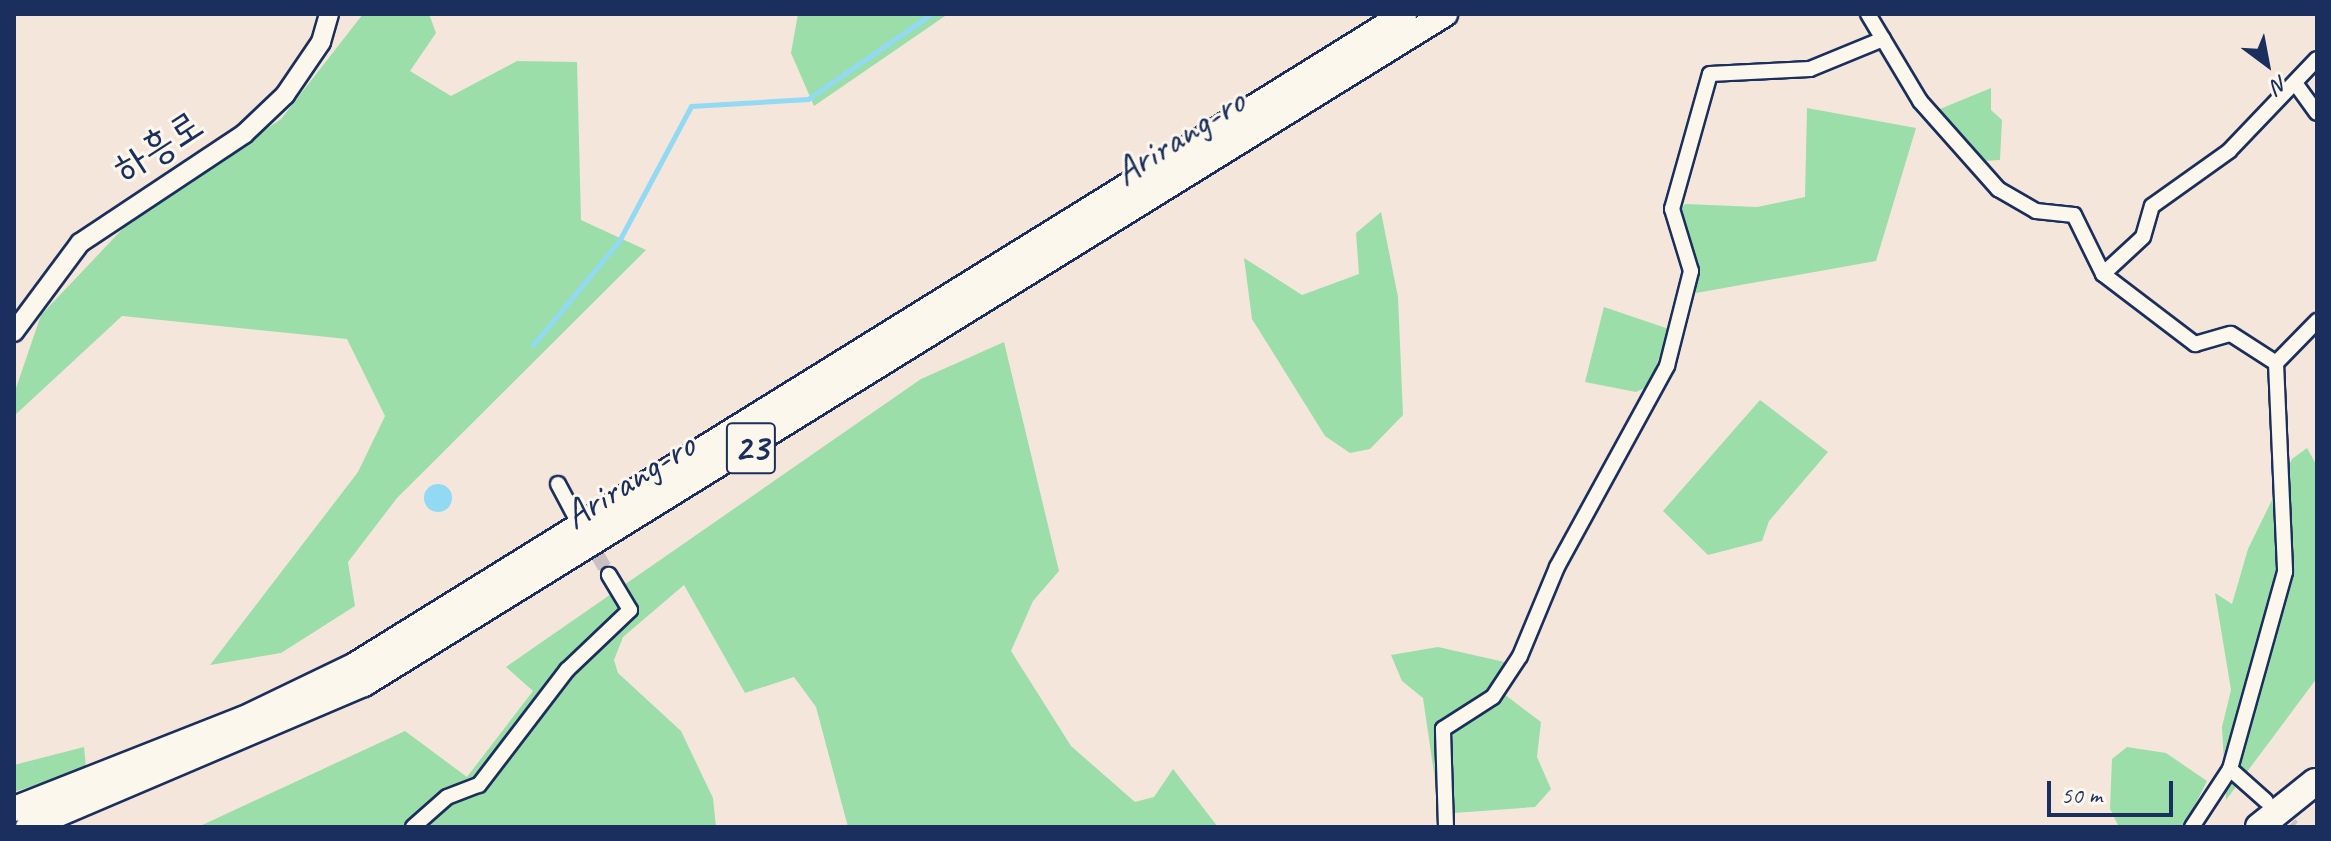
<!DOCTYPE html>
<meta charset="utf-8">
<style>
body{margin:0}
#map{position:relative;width:2331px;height:841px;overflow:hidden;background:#f4e6da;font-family:Caveat,"Poor Story",sans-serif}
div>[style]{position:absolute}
.green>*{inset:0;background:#9cdea9}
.water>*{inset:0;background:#92daf4}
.round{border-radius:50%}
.stream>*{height:5px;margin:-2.5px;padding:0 2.5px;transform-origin:2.5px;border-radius:2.5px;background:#92daf4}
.minor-tunnel>*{height:14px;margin-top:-7px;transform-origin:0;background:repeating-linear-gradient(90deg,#c9c1c1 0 14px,transparent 0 21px)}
.roads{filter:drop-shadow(2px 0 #1b2f5e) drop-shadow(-2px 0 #1b2f5e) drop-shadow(0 2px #1b2f5e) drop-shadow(0 -2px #1b2f5e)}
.minor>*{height:14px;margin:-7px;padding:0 7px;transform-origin:7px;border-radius:7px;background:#fbf7ec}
.tertiary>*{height:18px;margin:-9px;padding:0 9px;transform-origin:9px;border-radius:9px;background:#fbf7ec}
.trunk>*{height:24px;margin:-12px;padding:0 12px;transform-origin:12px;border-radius:12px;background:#fbf7ec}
.motorway>*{height:26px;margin:-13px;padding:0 13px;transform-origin:13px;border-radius:13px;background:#fbf7ec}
span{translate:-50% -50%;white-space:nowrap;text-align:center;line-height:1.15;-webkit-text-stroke:6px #fbf7ec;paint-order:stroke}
.shield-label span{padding:2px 6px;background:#fbf7ec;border:2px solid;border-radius:6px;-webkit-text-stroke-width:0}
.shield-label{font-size:38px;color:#1b2f5e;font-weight:700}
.street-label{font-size:40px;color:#1b2f5e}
.frame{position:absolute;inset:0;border:16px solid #1b2f5e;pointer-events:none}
.north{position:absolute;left:2227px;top:24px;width:80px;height:80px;-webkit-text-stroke:6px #fbf7ec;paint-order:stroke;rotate:148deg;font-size:22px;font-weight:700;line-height:32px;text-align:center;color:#1b2f5e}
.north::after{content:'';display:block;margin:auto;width:28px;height:36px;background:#1b2f5e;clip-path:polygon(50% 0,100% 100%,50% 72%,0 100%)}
.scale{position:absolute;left:2047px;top:781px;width:126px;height:36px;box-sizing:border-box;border:4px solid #1b2f5e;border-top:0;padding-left:10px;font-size:24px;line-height:28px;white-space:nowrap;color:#1b2f5e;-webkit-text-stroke:6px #fbf7ec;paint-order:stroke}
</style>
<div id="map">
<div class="green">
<i style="clip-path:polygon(363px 14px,429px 14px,436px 33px,410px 71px,451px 96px,517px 61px,577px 62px,581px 220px,646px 250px,397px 498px,348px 562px,355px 606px,281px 653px,210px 665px,358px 472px,385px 416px,347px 339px,122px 316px,14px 416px,14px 394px,41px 315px,131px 220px,281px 119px)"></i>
<i style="clip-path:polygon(798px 14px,948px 14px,814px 106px,791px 53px)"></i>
<i style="clip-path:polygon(1991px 88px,1991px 110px,2002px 120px,2000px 160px,1983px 161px,1940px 109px)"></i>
<i style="clip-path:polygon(1807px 108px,1916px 128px,1876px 261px,1696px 293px,1695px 263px,1679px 211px,1685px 204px,1757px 207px,1805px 197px)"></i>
<i style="clip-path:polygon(1381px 212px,1398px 297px,1403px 415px,1370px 449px,1350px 453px,1325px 436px,1252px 319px,1244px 258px,1302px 295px,1359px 274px,1356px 233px)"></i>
<i style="clip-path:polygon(1604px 307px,1669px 329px,1649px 386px,1636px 392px,1585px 382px)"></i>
<i style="clip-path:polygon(1004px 342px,1059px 571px,1033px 601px,1011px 651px,1071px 746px,1135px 802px,1154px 797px,1173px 769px,1218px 827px,848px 827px,816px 707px,794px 677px,745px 693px,684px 585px,623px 637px,614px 660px,618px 673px,681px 731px,713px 798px,716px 827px,198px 827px,405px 731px,467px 777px,533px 691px,506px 667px,921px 379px)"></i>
<i style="clip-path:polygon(1760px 400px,1828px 452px,1769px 521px,1762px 541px,1708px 555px,1663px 511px)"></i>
<i style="clip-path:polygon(2307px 448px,2317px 466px,2317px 678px,2226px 800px,2222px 727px,2231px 690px,2215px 593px,2232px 604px,2248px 549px,2292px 459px)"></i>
<i style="clip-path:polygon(1438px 647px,1509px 663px,1504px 694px,1541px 722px,1537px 757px,1551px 789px,1535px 807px,1440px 814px,1423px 698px,1402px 681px,1391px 655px)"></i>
<i style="clip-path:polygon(84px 747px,86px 768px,14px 792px,14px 765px)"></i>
<i style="clip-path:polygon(2127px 747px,2166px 753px,2207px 781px,2184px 827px,2119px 827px,2110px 809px,2112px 759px)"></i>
</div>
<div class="water">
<i class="round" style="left:424px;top:484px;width:28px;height:28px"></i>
</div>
<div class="stream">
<i style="left:533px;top:345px;width:135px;rotate:-50.4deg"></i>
<i style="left:619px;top:241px;width:153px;rotate:-61.9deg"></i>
<i style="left:691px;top:106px;width:117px;rotate:-3.4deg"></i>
<i style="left:808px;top:99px;width:150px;rotate:-34.6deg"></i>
</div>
<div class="minor-tunnel">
<i style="left:587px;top:537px;width:44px;rotate:59.9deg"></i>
<i style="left:2275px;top:810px;width:25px;rotate:43deg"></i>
</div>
<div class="roads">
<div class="minor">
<i style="left:1868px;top:14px;width:101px;rotate:59.1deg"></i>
<i style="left:1920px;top:101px;width:118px;rotate:48.4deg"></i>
<i style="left:1998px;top:189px;width:44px;rotate:30.1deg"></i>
<i style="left:2036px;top:211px;width:38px;rotate:6deg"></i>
<i style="left:2074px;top:215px;width:66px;rotate:63.8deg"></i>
<i style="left:2103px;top:274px;width:116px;rotate:37.3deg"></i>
<i style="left:2195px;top:344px;width:37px;rotate:-16deg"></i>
<i style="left:2231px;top:334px;width:54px;rotate:32.8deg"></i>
<i style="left:2276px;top:363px;width:209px;rotate:87.5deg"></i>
<i style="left:2285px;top:572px;width:205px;rotate:105.6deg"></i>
<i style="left:2230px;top:769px;width:48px;rotate:41.6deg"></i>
<i style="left:2298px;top:87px;width:32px;rotate:54deg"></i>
<i style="left:2103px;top:274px;width:54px;rotate:-42.8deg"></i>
<i style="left:2143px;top:237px;width:32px;rotate:-74deg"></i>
<i style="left:2152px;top:206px;width:95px;rotate:-35.5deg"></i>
<i style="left:2229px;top:151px;width:127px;rotate:-46.3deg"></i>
<i style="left:2276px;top:363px;width:59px;rotate:-45.7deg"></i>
<i style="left:558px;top:484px;width:34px;rotate:62deg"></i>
<i style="left:413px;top:827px;width:45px;rotate:-41.4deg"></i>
<i style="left:447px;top:797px;width:34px;rotate:-21deg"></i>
<i style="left:479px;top:785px;width:145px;rotate:-52.6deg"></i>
<i style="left:567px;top:670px;width:87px;rotate:-43.6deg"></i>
<i style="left:630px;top:610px;width:41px;rotate:-121deg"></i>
<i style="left:1446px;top:827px;width:98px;rotate:-91.8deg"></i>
<i style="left:1443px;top:729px;width:59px;rotate:-32.6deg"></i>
<i style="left:1493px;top:697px;width:49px;rotate:-56.6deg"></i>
<i style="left:1520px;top:656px;width:96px;rotate:-67.4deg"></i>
<i style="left:1557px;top:567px;width:229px;rotate:-61.3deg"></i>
<i style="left:1667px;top:366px;width:98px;rotate:-75.8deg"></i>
<i style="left:1691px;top:271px;width:65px;rotate:-107deg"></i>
<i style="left:1672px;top:209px;width:140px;rotate:-74.3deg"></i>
<i style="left:1710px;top:74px;width:100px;rotate:-2.9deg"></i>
<i style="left:1810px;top:69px;width:79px;rotate:-22.3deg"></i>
<i style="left:2192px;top:827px;width:69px;rotate:-56.8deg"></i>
</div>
<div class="tertiary">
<i style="left:14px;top:332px;width:111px;rotate:-53.4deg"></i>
<i style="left:80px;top:243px;width:197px;rotate:-33.6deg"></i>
<i style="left:244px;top:134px;width:57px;rotate:-43.6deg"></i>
<i style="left:285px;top:95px;width:64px;rotate:-55.8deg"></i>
<i style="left:321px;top:42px;width:29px;rotate:-74deg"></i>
</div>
<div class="trunk">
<i style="left:14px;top:809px;width:246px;rotate:-21.5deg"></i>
<i style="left:243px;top:719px;width:124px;rotate:-25.7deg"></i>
<i style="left:355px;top:665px;width:1235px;rotate:-31.82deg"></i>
<i style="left:28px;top:827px;width:365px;rotate:-23.1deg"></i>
<i style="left:364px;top:684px;width:1272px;rotate:-31.79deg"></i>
</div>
<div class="motorway">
<i style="left:2259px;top:827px;width:72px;rotate:-38.8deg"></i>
</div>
</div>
<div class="shield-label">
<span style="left:751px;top:448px">23</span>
</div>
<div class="street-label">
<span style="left:1179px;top:136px;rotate:-32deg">Arirang-ro</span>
<span style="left:158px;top:146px;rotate:-33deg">하흥로</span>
<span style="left:629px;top:480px;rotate:-32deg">Arirang-ro</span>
</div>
<div class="frame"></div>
<div class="north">N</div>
<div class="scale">50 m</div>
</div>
